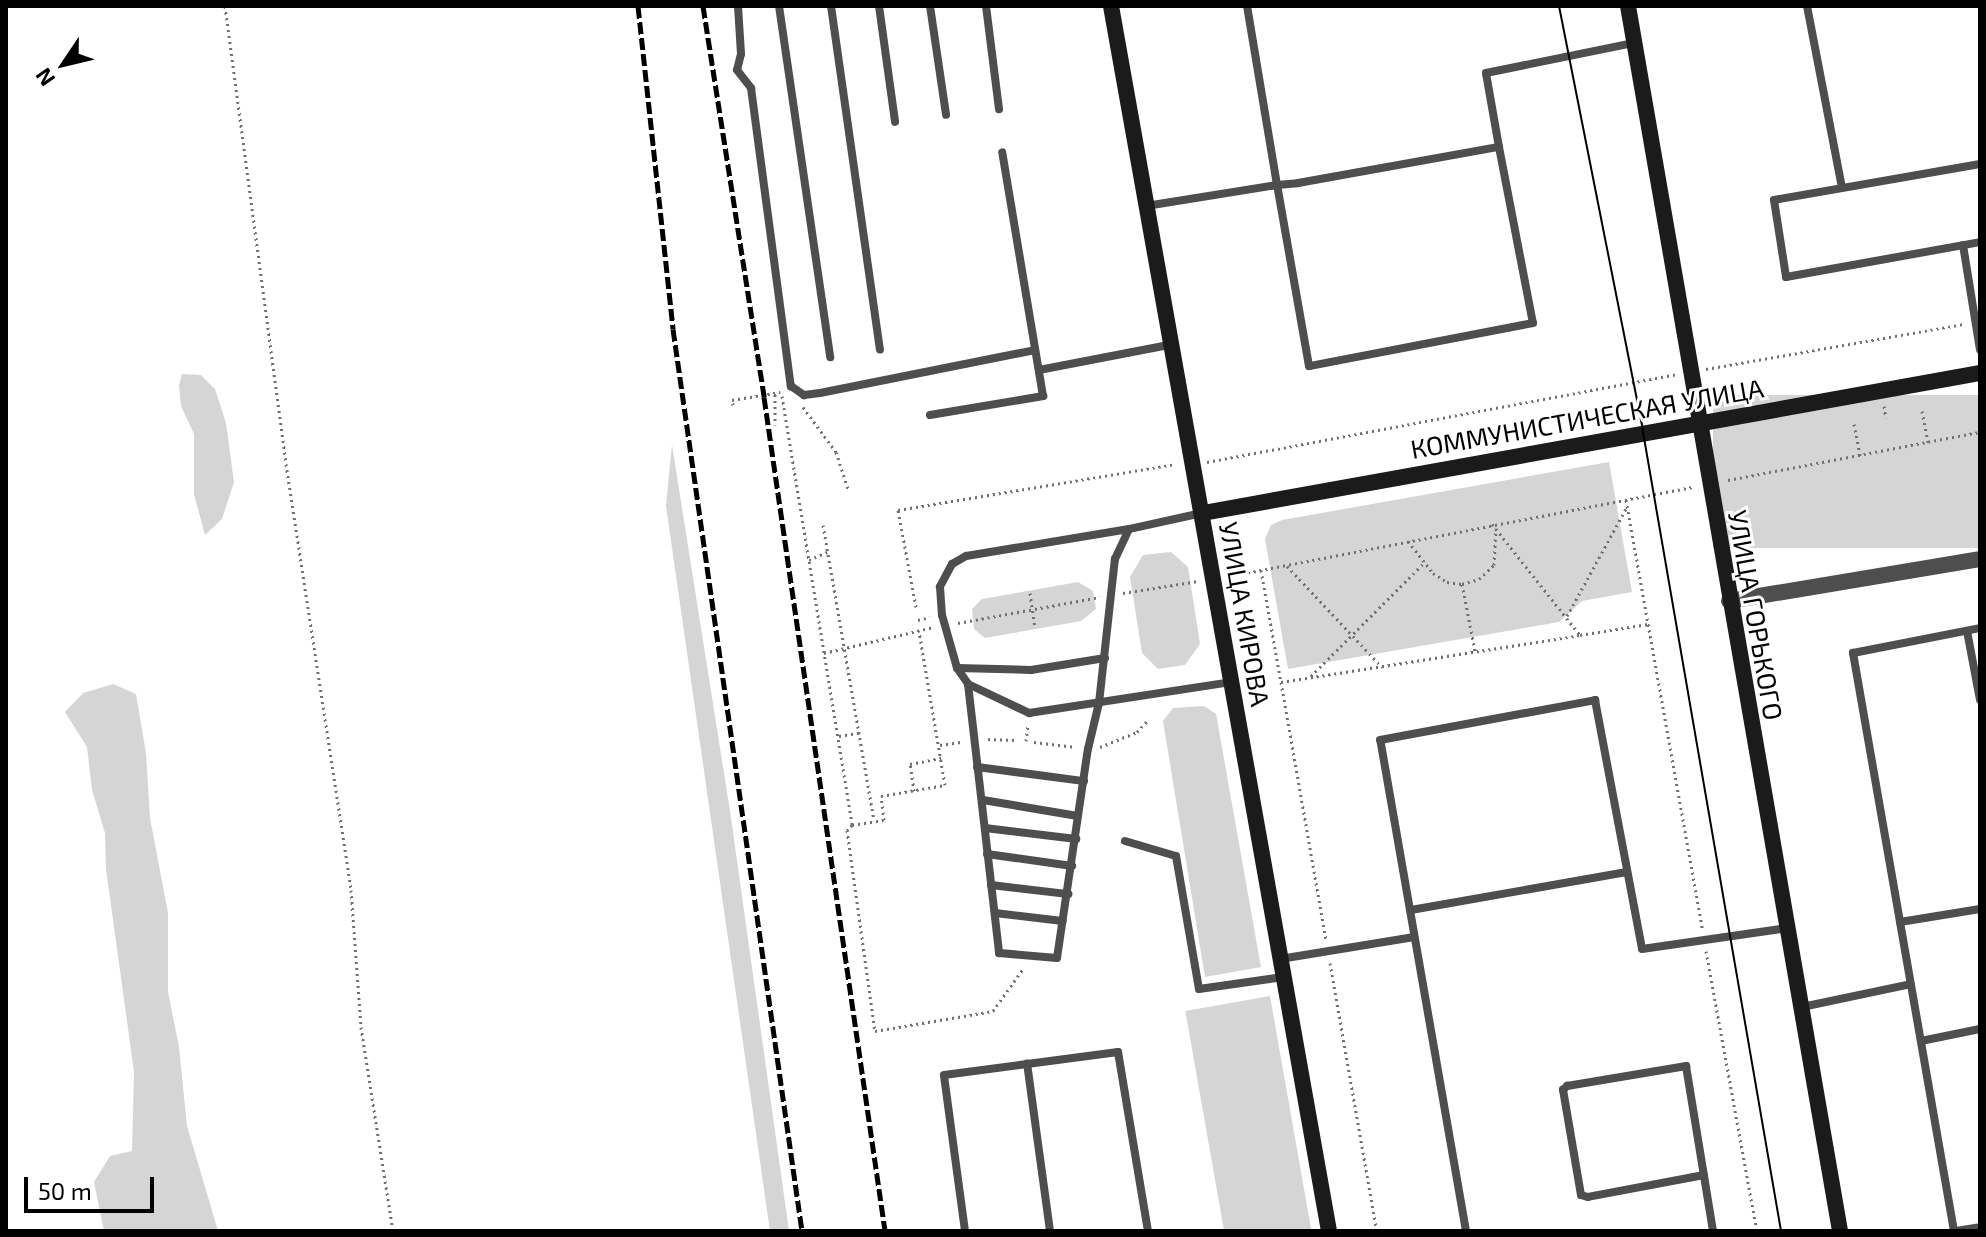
<!DOCTYPE html>
<meta charset="utf-8">
<style>
body{margin:0}
#map{position:relative;width:1986px;height:1237px;overflow:hidden;background:#fff;font-family:"Exo 2",sans-serif}
div>[style]{position:absolute}
.green>*{inset:0;background:#d5d5d5;transform-origin:0 0}
.path>*{height:3px;margin-top:-1.5px;transform-origin:0;background:repeating-linear-gradient(90deg,#707070 0 2px,transparent 0 6px)}
.lane>*{height:8px;margin:-4px;padding:0 4px;transform-origin:4px;border-radius:4px;background:#4e4e4e}
.street>*{height:16px;margin:-8px;padding:0 8px;transform-origin:8px;border-radius:8px;background:#4e4e4e}
.secondary>*{height:16px;margin:-8px;padding:0 8px;transform-origin:8px;border-radius:8px;background:#1b1b1b}
.tram>*{height:2px;margin:-1px;padding:0 1px;transform-origin:1px;border-radius:1px;background:#000}
.rail>*{height:5px;margin-top:-2.5px;transform-origin:0;background:repeating-linear-gradient(90deg,#000 0 12px,transparent 0 16px)}
span{translate:-50% -50%;white-space:nowrap;text-align:center;line-height:1.15;-webkit-text-stroke:6px #fff;paint-order:stroke}
.street-label{font-size:26px;color:#000}
.frame{position:absolute;inset:0;border:8px solid #000;pointer-events:none}
.north{position:absolute;left:24px;top:24px;width:80px;height:80px;-webkit-text-stroke:6px #fff;paint-order:stroke;rotate:235deg;font-size:22px;font-weight:700;line-height:32px;text-align:center;color:#000}
.north::after{content:'';display:block;margin:auto;width:28px;height:36px;background:#000;clip-path:polygon(50% 0,100% 100%,50% 72%,0 100%)}
.scale{position:absolute;left:24px;top:1177px;width:130px;height:36px;box-sizing:border-box;border:4px solid #000;border-top:0;padding-left:10px;font-size:24px;line-height:28px;white-space:nowrap;color:#000;-webkit-text-stroke:6px #fff;paint-order:stroke}
</style>
<div id="map">
<div class="green">
<i style="clip-path:polygon(182px 374px,201px 375px,215px 389px,226px 423px,234px 482px,222px 519px,205px 535px,194px 494px,194px 434px,181px 406px,179px 386px)"></i>
<i style="left:1980px;top:395px;width:153px;height:267px;rotate:90deg"></i>
<i style="clip-path:polygon(672px 445px,730px 811px,789px 1231px,770px 1231px,666px 506px)"></i>
<i style="clip-path:polygon(1609px 462px,1632px 592px,1582px 601px,1559px 622px,1288px 669px,1265px 539px,1271px 525px,1282px 520px)"></i>
<i style="clip-path:polygon(1171px 552px,1188px 567px,1200px 644px,1185px 665px,1158px 669px,1142px 653px,1130px 577px,1143px 555px)"></i>
<i style="clip-path:polygon(1078px 582px,1093px 591px,1096px 609px,1081px 621px,985px 638px,974px 629px,972px 609px,982px 599px)"></i>
<i style="clip-path:polygon(113px 684px,136px 694px,146px 753px,150px 818px,168px 913px,168px 992px,179px 1047px,187px 1126px,218px 1231px,104px 1231px,94px 1182px,110px 1156px,132px 1151px,134px 1072px,106px 869px,105px 833px,92px 790px,87px 747px,65px 712px,83px 693px)"></i>
<i style="clip-path:polygon(1204px 706px,1216px 714px,1261px 967px,1205px 977px,1163px 721px,1173px 708px)"></i>
<i style="left:1270px;top:996px;width:239px;height:86px;rotate:80deg"></i>
</div>
<div class="path">
<i style="left:225px;top:6px;width:462px;rotate:82.4deg"></i>
<i style="left:286px;top:464px;width:431px;rotate:81.3deg"></i>
<i style="left:351px;top:890px;width:137px;rotate:85.8deg"></i>
<i style="left:361px;top:1027px;width:206px;rotate:81.1deg"></i>
<i style="left:1706px;top:369px;width:261px;rotate:-9.9deg"></i>
<i style="left:775px;top:394px;width:31px;rotate:90deg"></i>
<i style="left:782px;top:396px;width:435px;rotate:80.7deg"></i>
<i style="left:852px;top:825px;width:32px;rotate:-9deg"></i>
<i style="left:884px;top:820px;width:24px;rotate:-97deg"></i>
<i style="left:881px;top:796px;width:65px;rotate:-9.8deg"></i>
<i style="left:945px;top:785px;width:156px;rotate:-99.6deg"></i>
<i style="left:733px;top:405px;width:5px;rotate:-101deg"></i>
<i style="left:732px;top:400px;width:49px;rotate:-9.5deg"></i>
<i style="left:1884px;top:406px;width:12px;rotate:81deg"></i>
<i style="left:803px;top:407px;width:56px;rotate:53.7deg"></i>
<i style="left:836px;top:452px;width:40px;rotate:72deg"></i>
<i style="left:1922px;top:411px;width:32px;rotate:79deg"></i>
<i style="left:1854px;top:424px;width:32px;rotate:79deg"></i>
<i style="left:1207px;top:462px;width:476px;rotate:-10.6deg"></i>
<i style="left:1728px;top:480px;width:257px;rotate:-10.8deg"></i>
<i style="left:1626px;top:500px;width:435px;rotate:79.9deg"></i>
<i style="left:1492px;top:524px;width:142px;rotate:51.6deg"></i>
<i style="left:1580px;top:635px;width:69px;rotate:-9.2deg"></i>
<i style="left:823px;top:525px;width:300px;rotate:80.2deg"></i>
<i style="left:1408px;top:541px;width:41px;rotate:52deg"></i>
<i style="left:1433px;top:573px;width:17px;rotate:33deg"></i>
<i style="left:1447px;top:582px;width:15px;rotate:8deg"></i>
<i style="left:1462px;top:584px;width:18px;rotate:-16deg"></i>
<i style="left:1479px;top:579px;width:21px;rotate:-43deg"></i>
<i style="left:1494px;top:565px;width:37px;rotate:-87deg"></i>
<i style="left:809px;top:560px;width:20px;rotate:-24deg"></i>
<i style="left:1287px;top:566px;width:139px;rotate:46.8deg"></i>
<i style="left:1261px;top:570px;width:114px;rotate:79.9deg"></i>
<i style="left:1281px;top:682px;width:303px;rotate:-8.9deg"></i>
<i style="left:1230px;top:576px;width:472px;rotate:-10.9deg"></i>
<i style="left:1462px;top:584px;width:68px;rotate:79deg"></i>
<i style="left:1030px;top:593px;width:35px;rotate:82deg"></i>
<i style="left:1123px;top:593px;width:76px;rotate:-9.1deg"></i>
<i style="left:916px;top:607px;width:99px;rotate:-100.5deg"></i>
<i style="left:898px;top:510px;width:281px;rotate:-9.4deg"></i>
<i style="left:1567px;top:616px;width:124px;rotate:-61.2deg"></i>
<i style="left:918px;top:620px;width:12px;rotate:-14deg"></i>
<i style="left:958px;top:623px;width:144px;rotate:-10.4deg"></i>
<i style="left:824px;top:653px;width:113px;rotate:-13.3deg"></i>
<i style="left:1311px;top:676px;width:160px;rotate:-45deg"></i>
<i style="left:1281px;top:682px;width:262px;rotate:80.1deg"></i>
<i style="left:839px;top:736px;width:20px;rotate:-9deg"></i>
<i style="left:988px;top:739px;width:28px;rotate:2deg"></i>
<i style="left:1026px;top:741px;width:16px;rotate:-83deg"></i>
<i style="left:1034px;top:742px;width:42px;rotate:6.8deg"></i>
<i style="left:940px;top:745px;width:21px;rotate:-8deg"></i>
<i style="left:1100px;top:747px;width:40px;rotate:-22deg"></i>
<i style="left:1137px;top:732px;width:16px;rotate:-47deg"></i>
<i style="left:914px;top:791px;width:27px;rotate:-98deg"></i>
<i style="left:910px;top:764px;width:32px;rotate:-11deg"></i>
<i style="left:852px;top:825px;width:7px;rotate:135deg"></i>
<i style="left:847px;top:830px;width:203px;rotate:82.1deg"></i>
<i style="left:875px;top:1031px;width:120px;rotate:-9.6deg"></i>
<i style="left:993px;top:1011px;width:52px;rotate:-54.5deg"></i>
<i style="left:1706px;top:951px;width:285px;rotate:79.7deg"></i>
<i style="left:1330px;top:963px;width:272px;rotate:80.1deg"></i>
</div>
<div class="lane">
<i style="left:738px;top:6px;width:48px;rotate:86.4deg"></i>
<i style="left:741px;top:54px;width:16px;rotate:104deg"></i>
<i style="left:737px;top:70px;width:23px;rotate:52deg"></i>
<i style="left:751px;top:88px;width:301px;rotate:82.4deg"></i>
<i style="left:791px;top:386px;width:16px;rotate:35deg"></i>
<i style="left:804px;top:395px;width:16px;rotate:-7deg"></i>
<i style="left:820px;top:393px;width:219px;rotate:-11.3deg"></i>
<i style="left:779px;top:6px;width:355px;rotate:81.7deg"></i>
<i style="left:831px;top:6px;width:347px;rotate:81.9deg"></i>
<i style="left:879px;top:6px;width:117px;rotate:82.1deg"></i>
<i style="left:930px;top:6px;width:110px;rotate:81.6deg"></i>
<i style="left:986px;top:6px;width:104px;rotate:82.8deg"></i>
<i style="left:1807px;top:6px;width:185px;rotate:79.1deg"></i>
<i style="left:1499px;top:147px;width:75px;rotate:-100deg"></i>
<i style="left:1486px;top:73px;width:151px;rotate:-11.5deg"></i>
<i style="left:1980px;top:164px;width:209px;rotate:170.1deg"></i>
<i style="left:1774px;top:200px;width:78px;rotate:81.1deg"></i>
<i style="left:1786px;top:277px;width:197px;rotate:-10.2deg"></i>
<i style="left:1146px;top:206px;width:133px;rotate:-9.1deg"></i>
<i style="left:1277px;top:185px;width:21px;rotate:-5deg"></i>
<i style="left:1298px;top:183px;width:204px;rotate:-10.2deg"></i>
<i style="left:1499px;top:147px;width:179px;rotate:79.1deg"></i>
<i style="left:1533px;top:323px;width:228px;rotate:169.1deg"></i>
<i style="left:1309px;top:366px;width:184px;rotate:-100deg"></i>
<i style="left:1277px;top:185px;width:181px;rotate:-99.5deg"></i>
<i style="left:1963px;top:245px;width:106px;rotate:80.8deg"></i>
<i style="left:1039px;top:370px;width:132px;rotate:-10.9deg"></i>
<i style="left:930px;top:415px;width:115px;rotate:-9.5deg"></i>
<i style="left:1043px;top:396px;width:247px;rotate:-99.5deg"></i>
<i style="left:1202px;top:513px;width:75px;rotate:167.6deg"></i>
<i style="left:1129px;top:529px;width:165px;rotate:170.6deg"></i>
<i style="left:966px;top:556px;width:16px;rotate:150deg"></i>
<i style="left:952px;top:564px;width:26px;rotate:118deg"></i>
<i style="left:940px;top:587px;width:28px;rotate:86deg"></i>
<i style="left:942px;top:615px;width:55px;rotate:74.2deg"></i>
<i style="left:957px;top:668px;width:19px;rotate:55deg"></i>
<i style="left:968px;top:684px;width:68px;rotate:25.4deg"></i>
<i style="left:1029px;top:713px;width:204px;rotate:-8.7deg"></i>
<i style="left:1967px;top:631px;width:70px;rotate:79.3deg"></i>
<i style="left:957px;top:668px;width:74px;rotate:1.5deg"></i>
<i style="left:1031px;top:670px;width:75px;rotate:-9.2deg"></i>
<i style="left:968px;top:684px;width:271px;rotate:83.4deg"></i>
<i style="left:999px;top:953px;width:58px;rotate:4.9deg"></i>
<i style="left:1057px;top:958px;width:211px;rotate:-81.6deg"></i>
<i style="left:1088px;top:749px;width:47px;rotate:-76.6deg"></i>
<i style="left:1099px;top:703px;width:145px;rotate:-83.7deg"></i>
<i style="left:1115px;top:559px;width:33px;rotate:-65deg"></i>
<i style="left:977px;top:767px;width:108px;rotate:7.5deg"></i>
<i style="left:983px;top:800px;width:96px;rotate:9.6deg"></i>
<i style="left:985px;top:828px;width:92px;rotate:6.9deg"></i>
<i style="left:1125px;top:841px;width:53px;rotate:16.4deg"></i>
<i style="left:1176px;top:856px;width:135px;rotate:80.2deg"></i>
<i style="left:1199px;top:989px;width:85px;rotate:-8.1deg"></i>
<i style="left:987px;top:854px;width:86px;rotate:8deg"></i>
<i style="left:991px;top:885px;width:78px;rotate:6.7deg"></i>
<i style="left:1411px;top:910px;width:219px;rotate:-10deg"></i>
<i style="left:995px;top:913px;width:68px;rotate:6.7deg"></i>
<i style="left:1900px;top:922px;width:81px;rotate:-9.2deg"></i>
<i style="left:1280px;top:959px;width:136px;rotate:-9.3deg"></i>
<i style="left:1802px;top:1007px;width:111px;rotate:-11.9deg"></i>
<i style="left:1921px;top:1041px;width:60px;rotate:-11.5deg"></i>
<i style="left:1704px;top:1175px;width:118px;rotate:169.3deg"></i>
<i style="left:1588px;top:1197px;width:7px;rotate:-164deg"></i>
<i style="left:1581px;top:1195px;width:107px;rotate:-99.7deg"></i>
<i style="left:1563px;top:1090px;width:6px;rotate:-45deg"></i>
<i style="left:1567px;top:1086px;width:121px;rotate:-9.5deg"></i>
<i style="left:1686px;top:1066px;width:167px;rotate:80.7deg"></i>
<i style="left:965px;top:1231px;width:157px;rotate:-97.7deg"></i>
<i style="left:944px;top:1075px;width:84px;rotate:-7.5deg"></i>
<i style="left:1050px;top:1231px;width:169px;rotate:-97.8deg"></i>
<i style="left:1027px;top:1064px;width:92px;rotate:-7.5deg"></i>
<i style="left:1118px;top:1052px;width:181px;rotate:80.5deg"></i>
<i style="left:1466px;top:1231px;width:498px;rotate:-99.9deg"></i>
<i style="left:1380px;top:740px;width:219px;rotate:-10.5deg"></i>
<i style="left:1595px;top:700px;width:253px;rotate:79.3deg"></i>
<i style="left:1642px;top:949px;width:147px;rotate:-8.2deg"></i>
<i style="left:1954px;top:1231px;width:587px;rotate:-99.91deg"></i>
<i style="left:1853px;top:653px;width:129px;rotate:-11.1deg"></i>
<i style="left:1956px;top:1231px;width:24px;rotate:-9deg"></i>
</div>
<div class="street">
<i style="left:1729px;top:601px;width:254px;rotate:-9.5deg"></i>
</div>
<div class="secondary">
<i style="left:1111px;top:6px;width:1244px;rotate:79.91deg"></i>
<i style="left:1628px;top:6px;width:1243px;rotate:80.18deg"></i>
<i style="left:1203px;top:513px;width:790px;rotate:-10.21deg"></i>
</div>
<div class="tram">
<i style="left:1559px;top:6px;width:434px;rotate:78.8deg"></i>
<i style="left:1643px;top:432px;width:811px;rotate:80.2deg"></i>
</div>
<div class="rail">
<i style="left:638px;top:6px;width:325px;rotate:83.8deg"></i>
<i style="left:673px;top:329px;width:911px;rotate:81.86deg"></i>
<i style="left:703px;top:6px;width:396px;rotate:81.1deg"></i>
<i style="left:764px;top:397px;width:843px;rotate:81.74deg"></i>
</div>
<div class="street-label">
<span style="left:1587px;top:418px;rotate:-10deg">КОММУНИСТИЧЕСКАЯ УЛИЦА</span>
<span style="left:1245px;top:614px;rotate:80deg">УЛИЦА КИРОВА</span>
<span style="left:1756px;top:615px;rotate:80deg">УЛИЦА ГОРЬКОГО</span>
</div>
<div class="frame"></div>
<div class="north">N</div>
<div class="scale">50 m</div>
</div>
